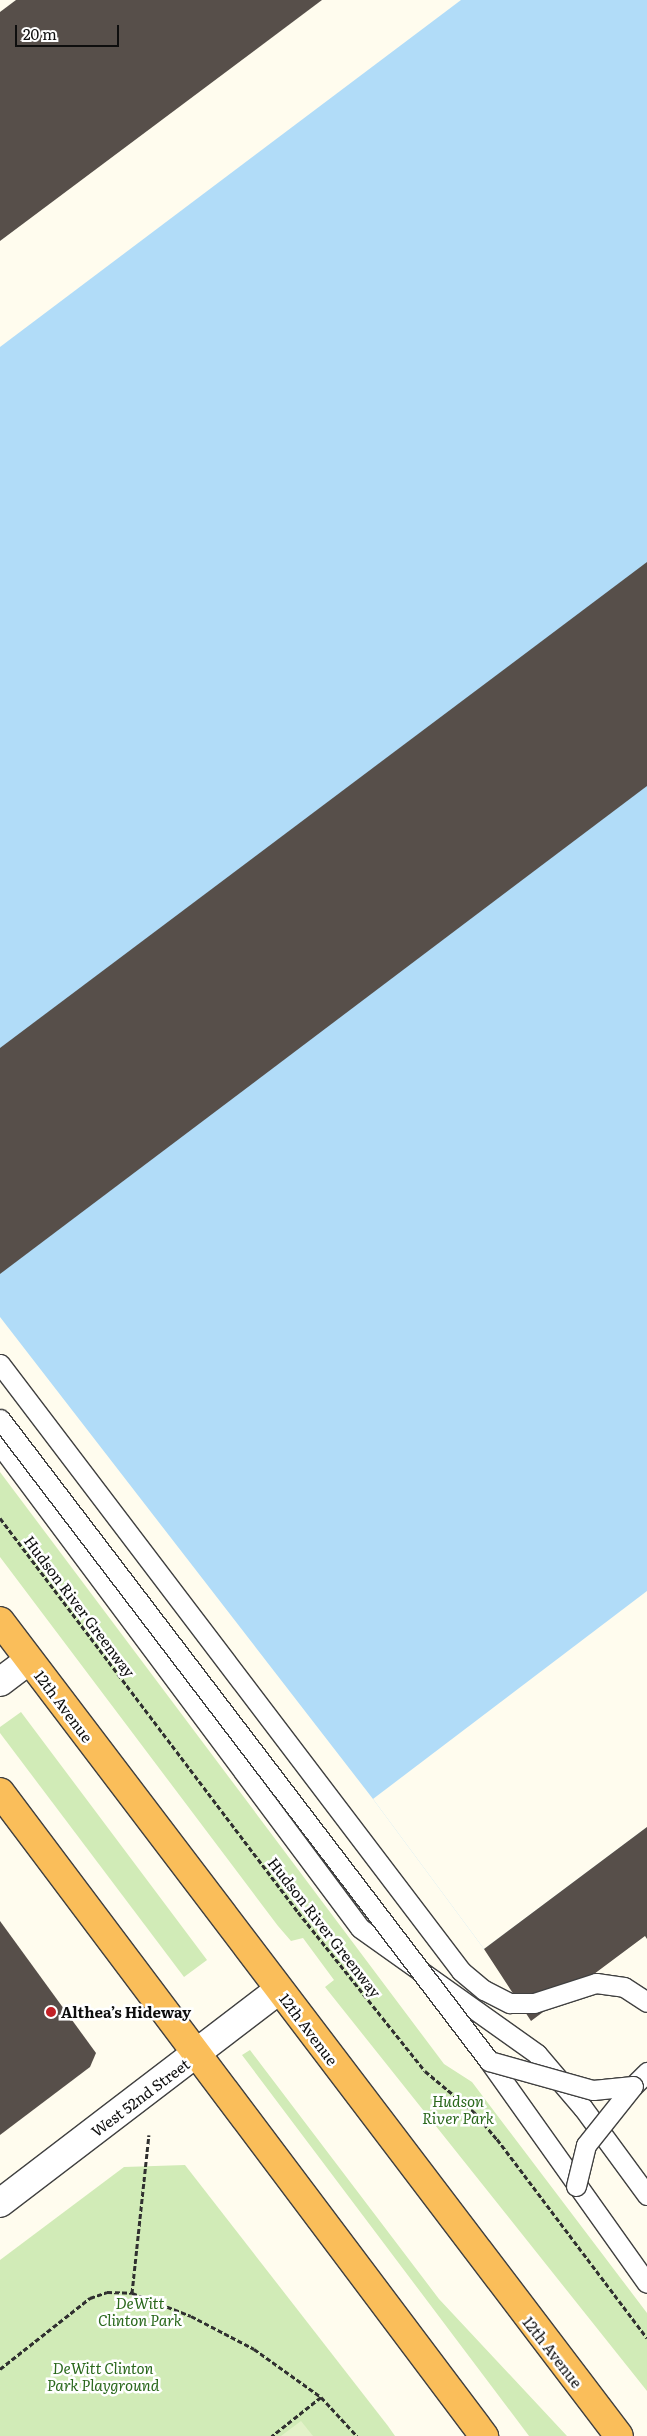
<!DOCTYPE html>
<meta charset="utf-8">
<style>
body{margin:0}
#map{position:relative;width:647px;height:2436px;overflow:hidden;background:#fffcee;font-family:Literata,serif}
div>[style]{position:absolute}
.green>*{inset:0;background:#d1ebb7}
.pitch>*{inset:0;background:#e3f2c9}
.water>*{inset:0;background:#b1dcf8}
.pier>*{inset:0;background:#fffcee}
.building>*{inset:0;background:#574f4a}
.path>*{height:3px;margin-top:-1.5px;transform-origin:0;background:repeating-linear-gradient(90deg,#303030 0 5px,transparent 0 7.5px)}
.roads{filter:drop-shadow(1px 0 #414141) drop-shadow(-1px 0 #414141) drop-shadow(0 1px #414141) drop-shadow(0 -1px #414141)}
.service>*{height:19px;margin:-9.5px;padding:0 9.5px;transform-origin:9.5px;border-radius:9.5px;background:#fff}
.minor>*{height:28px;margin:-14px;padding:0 14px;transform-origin:14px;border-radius:14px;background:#fff}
.trunk>*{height:28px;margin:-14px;padding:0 14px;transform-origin:14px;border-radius:14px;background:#fabe5a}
.bridges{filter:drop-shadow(1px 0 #414141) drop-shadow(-1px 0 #414141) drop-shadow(0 1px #414141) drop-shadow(0 -1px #414141)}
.service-bridge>*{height:19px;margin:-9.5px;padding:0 9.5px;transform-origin:9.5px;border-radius:9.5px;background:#fff}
.dots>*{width:14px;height:14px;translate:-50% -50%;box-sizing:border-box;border:2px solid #fff;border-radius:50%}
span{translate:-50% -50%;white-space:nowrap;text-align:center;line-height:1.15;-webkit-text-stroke:5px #fff;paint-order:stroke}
.street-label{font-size:15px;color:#0e0e0e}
.poi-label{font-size:15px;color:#0e0e0e;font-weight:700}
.left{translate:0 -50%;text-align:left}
.park-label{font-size:15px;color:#2a681c;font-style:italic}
.scale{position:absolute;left:15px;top:25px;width:104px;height:22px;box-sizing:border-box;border:2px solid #0e0e0e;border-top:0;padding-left:6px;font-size:15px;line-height:18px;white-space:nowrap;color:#0e0e0e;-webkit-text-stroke:4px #fff;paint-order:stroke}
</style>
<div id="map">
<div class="green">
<i style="clip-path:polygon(0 1472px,444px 2064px,472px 2082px,647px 2313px,647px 2391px,325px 1987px,334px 1980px,303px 1938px,291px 1941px,278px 1926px,0 1557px)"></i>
<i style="clip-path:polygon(21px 1712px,207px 1960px,184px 1977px,0 1733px,0 1727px)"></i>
<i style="clip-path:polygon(250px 2050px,439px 2299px,567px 2436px,529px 2436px,242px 2055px)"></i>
<i style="clip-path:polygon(185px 2165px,388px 2426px,395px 2436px,0 2436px,0 2260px,124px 2167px)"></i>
</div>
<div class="pitch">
<i style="clip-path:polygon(301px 2421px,313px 2436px,281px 2436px)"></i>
</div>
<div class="water">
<i style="clip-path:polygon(0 0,647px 0,647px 1827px,484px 1949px,373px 1799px,0 1317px)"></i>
</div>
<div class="pier">
<i style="clip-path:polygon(0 0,461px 0,0 347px)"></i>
<i style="clip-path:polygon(647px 1591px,647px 1827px,484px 1949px,373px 1799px)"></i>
</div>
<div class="building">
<i style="clip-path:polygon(16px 0,322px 0,0 241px,0 12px)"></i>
<i style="clip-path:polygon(647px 562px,647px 786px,0 1274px,0 1048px)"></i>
<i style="clip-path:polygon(647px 1827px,647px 1939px,645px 1936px,531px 2021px,484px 1949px)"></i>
<i style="clip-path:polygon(0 1921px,96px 2053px,90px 2067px,0 2135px)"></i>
</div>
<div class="path">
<i style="left:0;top:1518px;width:494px;rotate:52.9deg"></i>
<i style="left:298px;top:1912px;width:203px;rotate:51.4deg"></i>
<i style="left:425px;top:2071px;width:64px;rotate:39.9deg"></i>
<i style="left:474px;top:2112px;width:35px;rotate:50deg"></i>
<i style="left:497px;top:2139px;width:249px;rotate:53deg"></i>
<i style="left:132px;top:2293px;width:159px;rotate:-83.9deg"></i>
<i style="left:0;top:2369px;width:115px;rotate:-38.3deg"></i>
<i style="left:90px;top:2298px;width:18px;rotate:-19deg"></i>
<i style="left:107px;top:2292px;width:25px;rotate:2deg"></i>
<i style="left:132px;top:2293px;width:63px;rotate:21.3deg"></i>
<i style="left:191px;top:2316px;width:71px;rotate:27.6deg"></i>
<i style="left:254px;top:2349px;width:82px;rotate:35.6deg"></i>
<i style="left:321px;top:2397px;width:63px;rotate:141.5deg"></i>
<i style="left:321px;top:2397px;width:53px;rotate:47.3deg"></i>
</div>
<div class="roads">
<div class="service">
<i style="left:0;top:1364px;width:762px;rotate:52.78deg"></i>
<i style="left:461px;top:1971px;width:30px;rotate:40deg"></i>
<i style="left:484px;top:1990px;width:29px;rotate:27deg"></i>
<i style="left:510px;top:2003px;width:24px"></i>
<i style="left:534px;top:2003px;width:65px;rotate:-17.9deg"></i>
<i style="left:596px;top:1983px;width:28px;rotate:8deg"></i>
<i style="left:624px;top:1987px;width:27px;rotate:33deg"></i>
<i style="left:0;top:1445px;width:602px;rotate:53.3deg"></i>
<i style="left:360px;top:1928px;width:217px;rotate:35.4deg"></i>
<i style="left:537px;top:2054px;width:71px;rotate:49.6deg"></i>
<i style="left:583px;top:2108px;width:108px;rotate:53.7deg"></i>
<i style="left:489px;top:2061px;width:272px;rotate:54.6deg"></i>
<i style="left:633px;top:2086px;width:20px;rotate:-45deg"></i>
</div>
<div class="minor">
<i style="left:0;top:1682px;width:36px;rotate:-37deg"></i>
<i style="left:0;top:2203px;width:351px;rotate:-37.4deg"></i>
</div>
<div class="trunk">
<i style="left:0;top:1621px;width:1023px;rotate:52.78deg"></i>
<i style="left:0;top:1792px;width:806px;rotate:53.07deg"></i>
</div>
</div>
<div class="bridges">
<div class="service-bridge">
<i style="left:0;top:1419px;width:807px;rotate:52.7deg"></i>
<i style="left:489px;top:2061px;width:108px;rotate:15.6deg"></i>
<i style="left:593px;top:2090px;width:40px;rotate:-5.7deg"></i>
<i style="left:576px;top:2186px;width:42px;rotate:-76.3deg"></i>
<i style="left:586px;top:2145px;width:75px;rotate:-51.5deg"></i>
</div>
</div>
<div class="dots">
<i style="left:51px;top:2012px;background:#c22126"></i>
</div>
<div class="street-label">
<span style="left:80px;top:1606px;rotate:53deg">Hudson River Greenway</span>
<span style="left:64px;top:1706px;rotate:53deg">12th Avenue</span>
<span style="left:325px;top:1927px;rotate:52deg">Hudson River Greenway</span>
<span style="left:309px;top:2029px;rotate:53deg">12th Avenue</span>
<span style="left:140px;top:2097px;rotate:-37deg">West 52nd Street</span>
<span style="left:553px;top:2352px;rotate:52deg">12th Avenue</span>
</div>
<div class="poi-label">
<span class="left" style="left:61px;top:2012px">Althea’s Hideway</span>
</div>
<div class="park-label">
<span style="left:458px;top:2109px">Hudson<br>River Park</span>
<span style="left:140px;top:2311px">DeWitt<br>Clinton Park</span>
<span style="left:103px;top:2376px">DeWitt Clinton<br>Park Playground</span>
</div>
<div class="scale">20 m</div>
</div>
